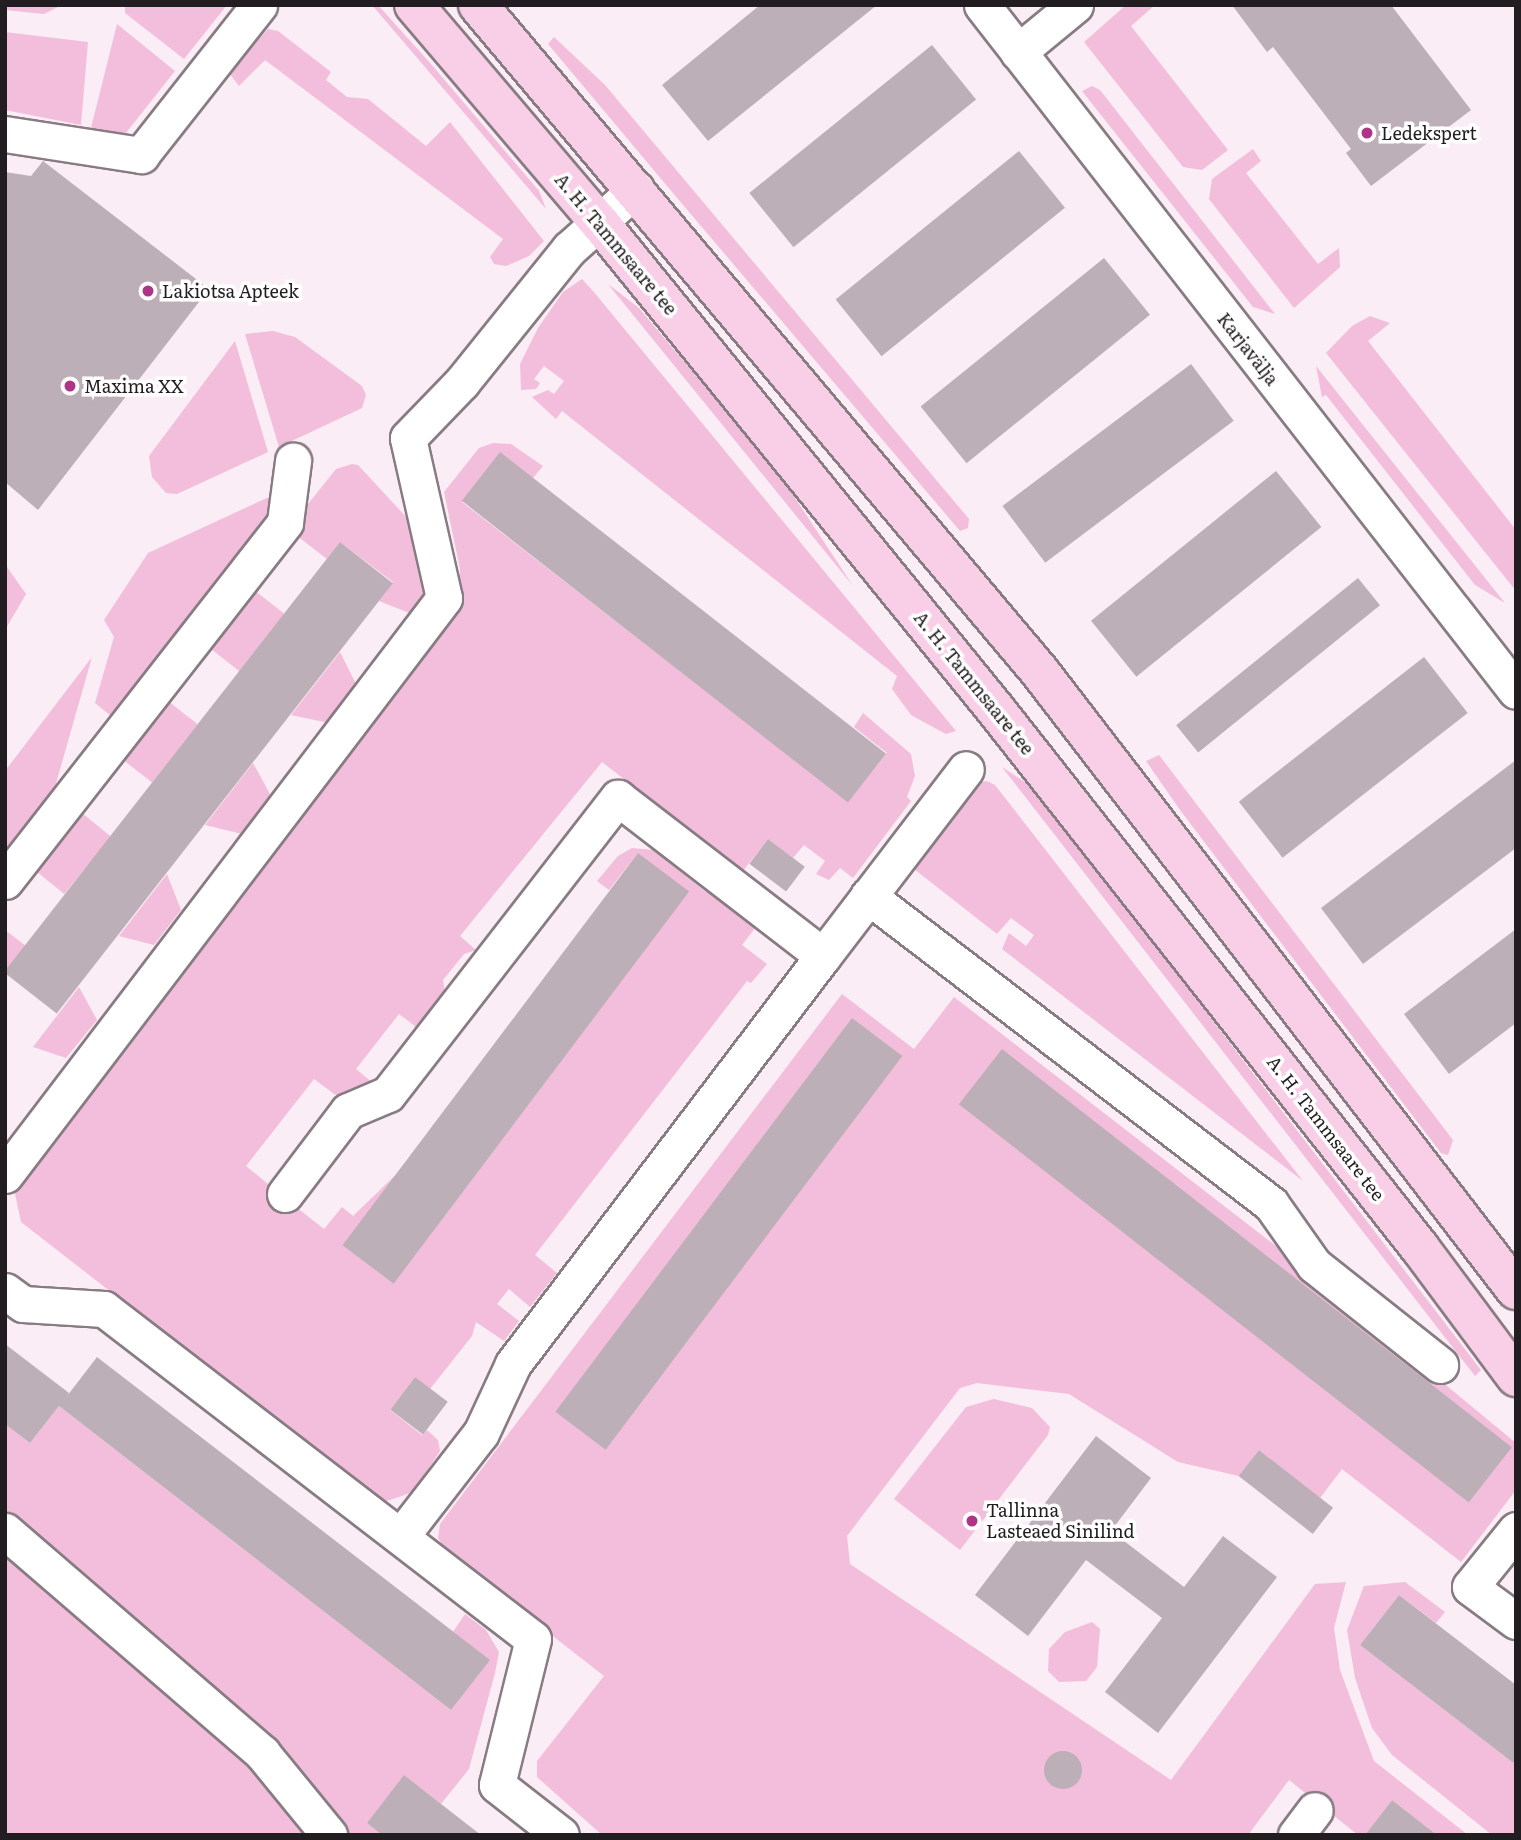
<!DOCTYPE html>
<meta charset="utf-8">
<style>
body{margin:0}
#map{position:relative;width:1521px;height:1840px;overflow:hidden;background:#fbedf5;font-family:Literata,serif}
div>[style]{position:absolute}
.green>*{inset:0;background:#f2bedc;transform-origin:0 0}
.building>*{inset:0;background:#bdafb7;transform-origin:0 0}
.round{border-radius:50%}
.roads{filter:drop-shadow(2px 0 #887c83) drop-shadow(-2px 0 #887c83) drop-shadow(0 2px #887c83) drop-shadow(0 -2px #887c83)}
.street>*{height:35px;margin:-17.5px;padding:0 17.5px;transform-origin:17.5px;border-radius:17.5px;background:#fff}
.primary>*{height:38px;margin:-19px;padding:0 19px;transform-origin:19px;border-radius:19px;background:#f9cfe8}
.dots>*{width:19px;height:19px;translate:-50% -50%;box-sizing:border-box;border:4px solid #fff;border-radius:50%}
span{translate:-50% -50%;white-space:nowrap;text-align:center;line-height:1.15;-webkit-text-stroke:7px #fff;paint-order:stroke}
.poi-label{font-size:18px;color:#221d20}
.left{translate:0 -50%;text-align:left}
.street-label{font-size:18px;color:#221d20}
.frame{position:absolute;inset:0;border:7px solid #221d20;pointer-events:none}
</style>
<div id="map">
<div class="green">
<i style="clip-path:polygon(9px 5px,62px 5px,44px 14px,5px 10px)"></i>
<i style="clip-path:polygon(125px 5px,227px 5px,184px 59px,125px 13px)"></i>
<i style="clip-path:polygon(372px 5px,378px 5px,431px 64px,539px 191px,546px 209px)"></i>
<i style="clip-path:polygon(1126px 5px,1155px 5px,1131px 26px,1228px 150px,1202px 170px,1183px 167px,1084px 42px)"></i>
<i style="clip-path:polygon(117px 24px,175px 71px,118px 143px,90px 132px)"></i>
<i style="clip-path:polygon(268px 29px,278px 31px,331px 72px,326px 80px,347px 97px,368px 99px,426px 146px,450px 122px,544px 241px,529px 256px,506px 266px,494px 264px,490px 257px,503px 239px,265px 60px,239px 86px,229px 73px)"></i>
<i style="clip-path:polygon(5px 32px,88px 42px,81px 125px,5px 110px)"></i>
<i style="clip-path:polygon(554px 37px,605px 85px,969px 519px,968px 528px,960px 531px,667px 186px,548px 44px)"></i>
<i style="clip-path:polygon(1092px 86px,1100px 90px,1275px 314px,1253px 307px,1082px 91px)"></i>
<i style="clip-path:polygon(1253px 149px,1261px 161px,1246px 173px,1318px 264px,1339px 248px,1340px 267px,1294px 308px,1209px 199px,1212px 179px)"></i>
<i style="clip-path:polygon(582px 279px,593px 291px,956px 731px,946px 734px,911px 715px,892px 689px,897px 676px,562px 411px,556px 419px,532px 397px,548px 390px,554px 394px,564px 381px,544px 366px,534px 379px,540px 383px,536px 389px,521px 390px,520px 364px,538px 328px,563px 292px)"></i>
<i style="clip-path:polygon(608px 284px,639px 308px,782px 478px,853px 586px)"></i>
<i style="clip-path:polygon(1370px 316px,1390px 323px,1368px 341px,1516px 530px,1516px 591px,1326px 353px,1352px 326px)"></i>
<i style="clip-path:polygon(273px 331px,295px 337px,362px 386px,366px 395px,362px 408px,279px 447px,245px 334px)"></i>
<i style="clip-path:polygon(235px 341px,268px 452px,177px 494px,166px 493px,152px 477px,149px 456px)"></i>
<i style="clip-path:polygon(1316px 366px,1422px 499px,1505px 603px,1475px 585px,1326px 395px,1322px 397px)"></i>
<i style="clip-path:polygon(493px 443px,511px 444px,543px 466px,533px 478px,462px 502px,848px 801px,887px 753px,854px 727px,863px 713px,911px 754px,915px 776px,907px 797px,911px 801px,853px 878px,840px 868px,829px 880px,816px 874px,825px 861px,804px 845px,793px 858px,768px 839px,743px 871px,602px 762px,460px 936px,476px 950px,464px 954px,443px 980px,446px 999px,419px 1029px,399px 1014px,356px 1069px,373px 1083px,341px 1099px,314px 1079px,246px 1166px,268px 1184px,268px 1192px,287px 1210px,296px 1207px,324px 1229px,342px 1207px,353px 1216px,688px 892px,638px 853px,609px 890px,597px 881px,618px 856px,632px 848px,653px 850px,706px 892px,711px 887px,759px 923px,742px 945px,767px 964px,751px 983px,747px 981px,535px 1255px,557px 1273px,530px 1307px,509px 1289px,497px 1304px,519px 1321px,504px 1341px,476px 1322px,472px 1336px,430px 1389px,415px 1377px,390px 1410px,422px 1435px,427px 1430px,438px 1440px,440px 1451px,413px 1492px,387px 1501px,373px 1496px,21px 1222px,15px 1194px,24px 1171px,459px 607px,460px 569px,444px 492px,479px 448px)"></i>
<i style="clip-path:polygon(352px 464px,358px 465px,408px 519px,425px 590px,412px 614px,379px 601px,393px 582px,340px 542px,327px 559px,288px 529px,336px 469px)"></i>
<i style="clip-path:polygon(269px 497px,278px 510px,116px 720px,95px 703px,114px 637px,104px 620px,148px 553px)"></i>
<i style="clip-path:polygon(7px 567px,26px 594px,5px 630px,5px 570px)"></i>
<i style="left:245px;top:583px;width:50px;height:73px;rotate:38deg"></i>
<i style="clip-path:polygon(340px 652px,357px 686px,329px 723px,291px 715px)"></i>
<i style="clip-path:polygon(92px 657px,51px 801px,5px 861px,5px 771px)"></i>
<i style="left:159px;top:694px;width:49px;height:74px;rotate:38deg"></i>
<i style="clip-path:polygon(1159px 755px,1453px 1140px,1448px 1155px,1441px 1153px,1180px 810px,1146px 761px)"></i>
<i style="clip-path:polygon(253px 763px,271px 796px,242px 834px,205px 825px)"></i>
<i style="clip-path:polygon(1002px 767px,1025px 782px,1041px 801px,1160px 952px,1481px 1370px,1475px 1376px)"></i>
<i style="clip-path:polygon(987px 781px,995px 785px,1303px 1181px,1002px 949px,1009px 933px,1026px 946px,1034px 935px,1011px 918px,997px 934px,914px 869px,980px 782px)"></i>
<i style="left:72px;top:805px;width:50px;height:74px;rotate:39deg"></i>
<i style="clip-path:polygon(167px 874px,181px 910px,154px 945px,119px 936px)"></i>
<i style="clip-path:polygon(5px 930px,26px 946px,5px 973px)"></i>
<i style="clip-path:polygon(79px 987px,97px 1020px,66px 1058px,33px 1047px)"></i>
<i style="clip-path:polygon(842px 994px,914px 1049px,954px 997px,1298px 1263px,1516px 1443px,1516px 1490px,1461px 1562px,1342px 1469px,1320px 1498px,1259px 1450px,1239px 1476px,1178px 1462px,1069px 1394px,977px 1383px,960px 1388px,847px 1536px,850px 1564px,1171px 1780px,1315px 1584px,1346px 1582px,1334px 1628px,1340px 1670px,1374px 1761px,1468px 1835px,1437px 1835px,1392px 1800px,1365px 1835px,1358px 1835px,1289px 1780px,1248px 1835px,602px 1835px,537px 1777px,537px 1761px,604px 1676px,448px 1554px,438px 1538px,440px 1524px)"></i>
<i style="clip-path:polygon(994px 1399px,1032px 1408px,1050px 1427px,1048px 1435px,960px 1550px,894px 1499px,966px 1407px)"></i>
<i style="clip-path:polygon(59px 1406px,451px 1710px,489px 1660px,453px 1632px,465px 1614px,486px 1630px,499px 1652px,495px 1673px,469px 1769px,441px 1804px,404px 1776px,367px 1823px,382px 1835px,346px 1835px,224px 1703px,5px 1510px,5px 1424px,30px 1443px)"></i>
<i style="clip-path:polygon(5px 1549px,258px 1768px,310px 1835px,5px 1835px)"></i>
<i style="clip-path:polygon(1405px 1582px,1445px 1612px,1436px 1623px,1399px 1595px,1360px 1645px,1516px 1765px,1516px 1835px,1492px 1835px,1392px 1755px,1372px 1728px,1355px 1678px,1347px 1630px,1364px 1586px)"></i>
<i style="clip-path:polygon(1092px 1622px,1100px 1629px,1097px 1667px,1086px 1681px,1059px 1682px,1048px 1671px,1049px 1649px,1065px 1632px)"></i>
</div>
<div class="building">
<i style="clip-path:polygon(760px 5px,877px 5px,708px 141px,662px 85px)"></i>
<i style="clip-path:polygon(1232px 5px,1391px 5px,1471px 110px,1371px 186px,1346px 153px,1351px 149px,1273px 47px,1267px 52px)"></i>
<i style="left:932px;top:45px;width:70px;height:235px;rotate:51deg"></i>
<i style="left:1019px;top:151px;width:73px;height:236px;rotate:51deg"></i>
<i style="clip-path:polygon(43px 161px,209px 289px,38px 510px,5px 482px,5px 172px,31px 176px)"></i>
<i style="left:1104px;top:258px;width:73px;height:236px;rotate:51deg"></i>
<i style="left:1191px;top:364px;width:71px;height:236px;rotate:53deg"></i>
<i style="left:500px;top:452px;width:490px;height:62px;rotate:38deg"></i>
<i style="left:1276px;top:471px;width:72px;height:238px;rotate:51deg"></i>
<i style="left:340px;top:542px;width:67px;height:546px;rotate:38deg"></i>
<i style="left:1358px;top:578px;width:35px;height:234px;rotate:51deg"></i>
<i style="left:1424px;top:657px;width:71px;height:235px;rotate:52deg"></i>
<i style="clip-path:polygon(1516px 760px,1516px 848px,1363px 964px,1321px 908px)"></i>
<i style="left:768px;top:839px;width:46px;height:31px;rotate:37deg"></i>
<i style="left:638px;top:853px;width:64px;height:491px;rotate:37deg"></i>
<i style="clip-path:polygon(1516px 929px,1516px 1023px,1449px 1074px,1404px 1014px)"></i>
<i style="left:852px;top:1018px;width:63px;height:493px;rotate:37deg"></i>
<i style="left:1002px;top:1049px;width:647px;height:70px;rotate:38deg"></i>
<i style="clip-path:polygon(5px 1344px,69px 1393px,64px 1400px,97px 1357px,490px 1660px,451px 1710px,59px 1406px,30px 1443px,5px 1424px)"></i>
<i style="left:415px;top:1377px;width:41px;height:41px;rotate:37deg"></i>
<i style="clip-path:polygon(1096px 1436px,1151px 1478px,1111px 1531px,1184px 1587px,1223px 1536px,1277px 1577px,1158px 1733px,1105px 1692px,1162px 1618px,1086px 1560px,1028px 1636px,975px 1595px)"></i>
<i style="left:1259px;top:1450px;width:94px;height:33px;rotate:38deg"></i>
<i style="clip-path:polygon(1399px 1595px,1516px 1685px,1516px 1765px,1360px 1645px)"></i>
<i class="round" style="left:1044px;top:1751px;width:38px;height:38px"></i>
<i style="clip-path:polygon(404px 1775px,441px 1804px,481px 1835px,382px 1835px,367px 1823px)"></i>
<i style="clip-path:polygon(1392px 1800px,1437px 1835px,1365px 1835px)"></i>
</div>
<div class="roads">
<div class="street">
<i style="left:982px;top:5px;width:869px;rotate:52.1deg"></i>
<i style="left:1018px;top:52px;width:74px;rotate:-39.5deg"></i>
<i style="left:5px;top:134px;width:138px;rotate:8.8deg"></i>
<i style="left:141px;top:155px;width:191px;rotate:-51.8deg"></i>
<i style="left:5px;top:881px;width:455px;rotate:-52deg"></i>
<i style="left:285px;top:522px;width:62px;rotate:-82.5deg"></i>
<i style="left:868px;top:896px;width:507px;rotate:37.39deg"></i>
<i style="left:1271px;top:1204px;width:75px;rotate:54.8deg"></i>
<i style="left:1314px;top:1265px;width:161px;rotate:38.4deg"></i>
<i style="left:5px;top:1175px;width:725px;rotate:-52.73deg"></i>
<i style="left:444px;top:598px;width:164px;rotate:-102.7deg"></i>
<i style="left:408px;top:438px;width:78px;rotate:-46deg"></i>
<i style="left:462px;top:382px;width:171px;rotate:-51.2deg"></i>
<i style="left:569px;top:249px;width:90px;rotate:-41.8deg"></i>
<i style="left:285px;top:1194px;width:104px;rotate:-52.8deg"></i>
<i style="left:348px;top:1111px;width:43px;rotate:-23deg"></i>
<i style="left:388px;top:1094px;width:375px;rotate:-52.2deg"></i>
<i style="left:618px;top:798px;width:259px;rotate:37.6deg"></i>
<i style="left:823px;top:956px;width:235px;rotate:-52.6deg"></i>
<i style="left:5px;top:1291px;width:22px;rotate:36deg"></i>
<i style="left:23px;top:1304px;width:81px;rotate:3.5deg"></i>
<i style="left:104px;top:1309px;width:541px;rotate:37.57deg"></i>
<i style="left:533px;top:1639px;width:150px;rotate:103.9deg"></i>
<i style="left:497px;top:1785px;width:81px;rotate:38deg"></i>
<i style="left:1516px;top:1530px;width:73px;rotate:128.9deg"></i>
<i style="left:1470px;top:1587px;width:57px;rotate:36.5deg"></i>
<i style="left:5px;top:1531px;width:340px;rotate:40.8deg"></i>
<i style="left:262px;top:1753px;width:106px;rotate:50.7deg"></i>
<i style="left:401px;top:1536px;width:130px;rotate:-52.2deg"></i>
<i style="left:481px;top:1433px;width:76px;rotate:-65.1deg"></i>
<i style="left:513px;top:1364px;width:512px;rotate:-52.77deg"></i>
<i style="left:1296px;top:1835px;width:31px;rotate:-53deg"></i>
</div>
<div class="primary">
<i style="left:414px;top:5px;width:285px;rotate:49.6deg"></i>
<i style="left:599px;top:222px;width:629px;rotate:50.87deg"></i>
<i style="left:996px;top:710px;width:685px;rotate:51.76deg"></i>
<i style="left:1420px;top:1248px;width:161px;rotate:53.3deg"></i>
<i style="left:478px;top:5px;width:872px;rotate:49.88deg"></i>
<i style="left:1040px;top:672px;width:780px;rotate:52.4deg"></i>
</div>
</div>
<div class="dots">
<i style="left:1367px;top:133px;background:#ae3487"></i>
<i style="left:148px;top:291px;background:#ae3487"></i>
<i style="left:70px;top:386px;background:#ae3487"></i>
<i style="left:972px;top:1521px;background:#ae3487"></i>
</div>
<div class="poi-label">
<span class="left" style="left:1381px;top:133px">Ledekspert</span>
<span class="left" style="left:162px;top:291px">Lakiotsa Apteek</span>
<span class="left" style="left:84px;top:386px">Maxima XX</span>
<span class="left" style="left:986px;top:1521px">Tallinna<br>Lasteaed Sinilind</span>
</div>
<div class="street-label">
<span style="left:616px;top:244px;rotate:50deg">A. H. Tammsaare tee</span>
<span style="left:1248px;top:349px;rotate:52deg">Karjavälja</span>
<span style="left:974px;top:683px;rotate:51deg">A. H. Tammsaare tee</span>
<span style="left:1326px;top:1128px;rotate:52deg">A. H. Tammsaare tee</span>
</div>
<div class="frame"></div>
</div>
